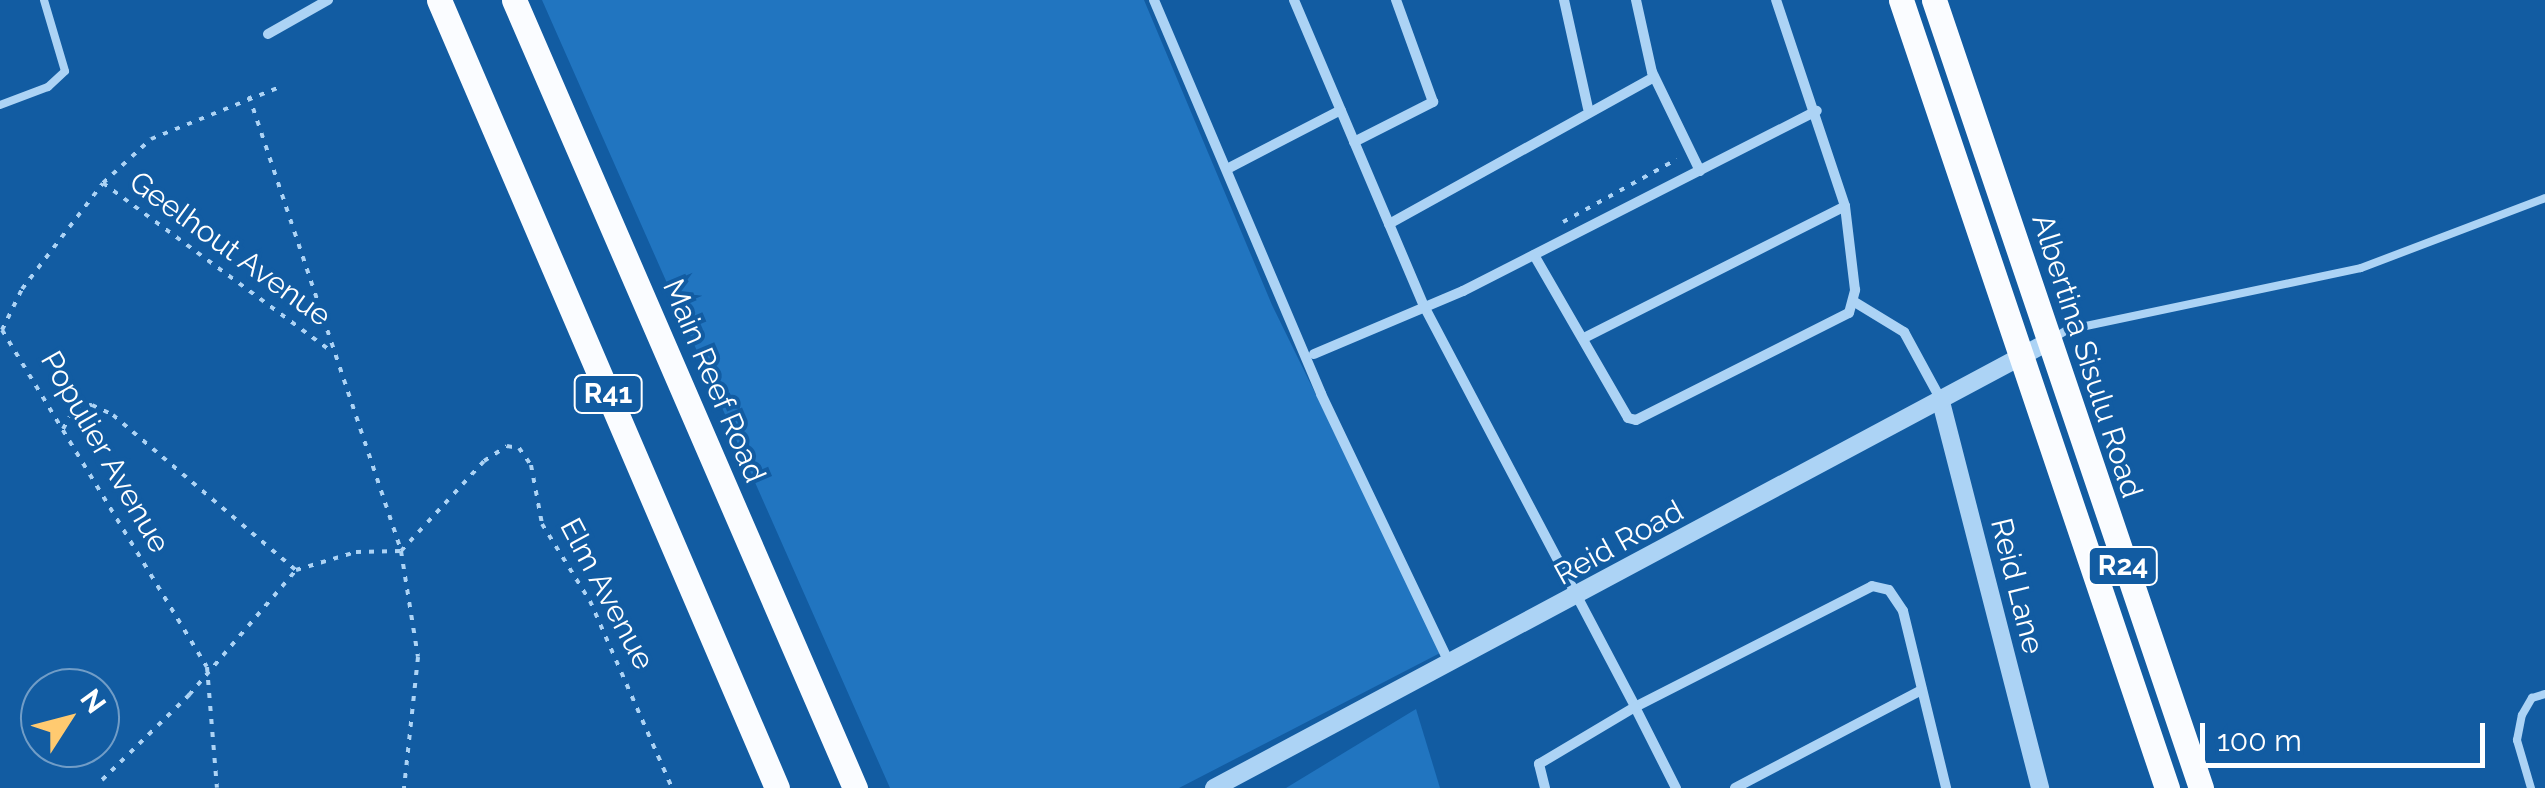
<!DOCTYPE html>
<style>
body{margin:0}
#map{position:relative;width:2545px;height:788px;overflow:hidden;background:#125ca2;font-family:Raleway,sans-serif}
div>[style]{position:absolute}
.green>*{inset:0;background:#2175c0}
.path>*{height:4px;margin-top:-2px;transform-origin:0;background:repeating-linear-gradient(90deg,#acd3f5 0 5px,transparent 0 13px)}
.service>*{height:8px;margin:-4px;padding:0 4px;transform-origin:4px;border-radius:4px;background:#acd3f5}
.minor>*{height:10px;margin:-5px;padding:0 5px;transform-origin:5px;border-radius:5px;background:#acd3f5}
.tertiary>*{height:18px;margin:-9px;padding:0 9px;transform-origin:9px;border-radius:9px;background:#acd3f5}
.primary>*{height:25px;margin:-12.5px;padding:0 12.5px;transform-origin:12.5px;border-radius:12.5px;background:#fafcff}
span{translate:-50% -50%;white-space:nowrap;text-align:center;line-height:1.15;-webkit-text-stroke:8px #125ca2;paint-order:stroke}
.shield-label span{padding:2px 8px;background:#125ca2;border:2px solid;border-radius:8px;-webkit-text-stroke-width:0}
.shield-label{font-size:28px;color:#fff;font-weight:700}
.street-label{font-size:30px;color:#fff}
.north{position:absolute;left:20px;top:668px;width:100px;height:100px;box-sizing:border-box;background:#125ca2;border:2px solid #719dc7;border-radius:50%;rotate:54deg;font-size:28px;font-weight:700;line-height:40px;text-align:center;color:#fff}
.north::after{content:'';display:block;margin:auto;width:35px;height:45px;background:#ffca70;clip-path:polygon(50% 0,100% 100%,50% 72%,0 100%)}
.scale{position:absolute;left:2200px;top:723px;width:285px;height:45px;box-sizing:border-box;border:5px solid #fff;border-top:0;padding-left:12px;font-size:30px;line-height:35px;white-space:nowrap;color:#fff;-webkit-text-stroke:8px #125ca2;paint-order:stroke}
</style>
<div id="map">
<div class="green">
<i style="clip-path:polygon(542px 0,1144px 0,1272px 305px,1442px 652px,1179px 788px,890px 788px)"></i>
<i style="clip-path:polygon(1416px 709px,1440px 788px,1286px 788px)"></i>
</div>
<div class="path">
<i style="left:249px;top:96px;width:480px;rotate:71.5deg"></i>
<i style="left:401px;top:551px;width:107px;rotate:80.9deg"></i>
<i style="left:418px;top:657px;width:132px;rotate:96.1deg"></i>
<i style="left:103px;top:183px;width:283px;rotate:36.4deg"></i>
<i style="left:1563px;top:222px;width:130px;rotate:-28.9deg"></i>
<i style="left:2px;top:330px;width:394px;rotate:58.7deg"></i>
<i style="left:207px;top:667px;width:121px;rotate:85.3deg"></i>
<i style="left:2px;top:330px;width:46px;rotate:-64deg"></i>
<i style="left:22px;top:289px;width:133px;rotate:-52.6deg"></i>
<i style="left:103px;top:183px;width:65px;rotate:-42.5deg"></i>
<i style="left:151px;top:139px;width:136px;rotate:-22deg"></i>
<i style="left:63px;top:429px;width:26px;rotate:-61deg"></i>
<i style="left:76px;top:406px;width:16px;rotate:-4deg"></i>
<i style="left:92px;top:405px;width:23px;rotate:25deg"></i>
<i style="left:113px;top:415px;width:240px;rotate:40.3deg"></i>
<i style="left:102px;top:780px;width:122px;rotate:-44.3deg"></i>
<i style="left:189px;top:695px;width:165px;rotate:-49.4deg"></i>
<i style="left:296px;top:570px;width:63px;rotate:-16.7deg"></i>
<i style="left:356px;top:552px;width:45px;rotate:-1.3deg"></i>
<i style="left:401px;top:551px;width:122px;rotate:-47.3deg"></i>
<i style="left:484px;top:461px;width:27px;rotate:-33deg"></i>
<i style="left:507px;top:446px;width:12px;rotate:9deg"></i>
<i style="left:519px;top:448px;width:21px;rotate:55deg"></i>
<i style="left:531px;top:465px;width:60px;rotate:79.4deg"></i>
<i style="left:542px;top:524px;width:91px;rotate:58.1deg"></i>
<i style="left:590px;top:601px;width:204px;rotate:66.3deg"></i>
</div>
<div class="service">
<i style="left:0;top:105px;width:51px;rotate:-20.6deg"></i>
<i style="left:48px;top:87px;width:23px;rotate:-43deg"></i>
<i style="left:65px;top:71px;width:74px;rotate:-106.5deg"></i>
<i style="left:2052px;top:339px;width:17px;rotate:-31deg"></i>
<i style="left:2067px;top:330px;width:300px;rotate:-11.9deg"></i>
<i style="left:2361px;top:268px;width:197px;rotate:-20.8deg"></i>
<i style="left:2531px;top:788px;width:50px;rotate:-106.3deg"></i>
<i style="left:2517px;top:740px;width:25px;rotate:-79deg"></i>
<i style="left:2522px;top:715px;width:20px;rotate:-60deg"></i>
<i style="left:2532px;top:698px;width:14px;rotate:-17deg"></i>
</div>
<div class="minor">
<i style="left:1154px;top:0;width:428px;rotate:67deg"></i>
<i style="left:1321px;top:394px;width:299px;rotate:64.5deg"></i>
<i style="left:1294px;top:0;width:335px;rotate:67deg"></i>
<i style="left:1425px;top:308px;width:451px;rotate:62.2deg"></i>
<i style="left:1635px;top:707px;width:266px;rotate:-27deg"></i>
<i style="left:1872px;top:586px;width:17px;rotate:13deg"></i>
<i style="left:1889px;top:590px;width:25px;rotate:56deg"></i>
<i style="left:1903px;top:611px;width:182px;rotate:76.3deg"></i>
<i style="left:1564px;top:0;width:111px;rotate:77.5deg"></i>
<i style="left:1636px;top:0;width:74px;rotate:77.5deg"></i>
<i style="left:1652px;top:72px;width:110px;rotate:64.1deg"></i>
<i style="left:268px;top:34px;width:69px;rotate:-29.5deg"></i>
<i style="left:1354px;top:142px;width:89px;rotate:-26.9deg"></i>
<i style="left:1433px;top:102px;width:109px;rotate:-109.9deg"></i>
<i style="left:1227px;top:169px;width:128px;rotate:-27.4deg"></i>
<i style="left:1389px;top:224px;width:303px;rotate:-29deg"></i>
<i style="left:1534px;top:255px;width:188px;rotate:60deg"></i>
<i style="left:1628px;top:418px;width:8px;rotate:14deg"></i>
<i style="left:1636px;top:420px;width:238px;rotate:-26.7deg"></i>
<i style="left:1849px;top:313px;width:24px;rotate:-75deg"></i>
<i style="left:1855px;top:290px;width:85px;rotate:-96.8deg"></i>
<i style="left:1845px;top:206px;width:217px;rotate:-108.5deg"></i>
<i style="left:1853px;top:301px;width:60px;rotate:31.3deg"></i>
<i style="left:1904px;top:332px;width:75px;rotate:61.4deg"></i>
<i style="left:1584px;top:338px;width:292px;rotate:-26.8deg"></i>
<i style="left:1314px;top:354px;width:162px;rotate:-22.9deg"></i>
<i style="left:1463px;top:291px;width:397px;rotate:-27deg"></i>
<i style="left:1545px;top:788px;width:25px;rotate:-104deg"></i>
<i style="left:1539px;top:764px;width:112px;rotate:-30.7deg"></i>
<i style="left:1635px;top:707px;width:91px;rotate:63.2deg"></i>
<i style="left:1735px;top:788px;width:211px;rotate:-27.7deg"></i>
</div>
<div class="tertiary">
<i style="left:1940px;top:398px;width:403px;rotate:75.6deg"></i>
<i style="left:1214px;top:788px;width:946px;rotate:-28.14deg"></i>
</div>
<div class="primary">
<i style="left:439px;top:0;width:857px;rotate:66.78deg"></i>
<i style="left:514px;top:0;width:859px;rotate:66.6deg"></i>
<i style="left:1901px;top:0;width:832px;rotate:71.35deg"></i>
<i style="left:1934px;top:0;width:832px;rotate:71.28deg"></i>
</div>
<div class="shield-label">
<span style="left:608px;top:394px">R41</span>
<span style="left:2123px;top:566px">R24</span>
</div>
<div class="street-label">
<span style="left:230px;top:249px;rotate:36deg">Geelhout Avenue</span>
<span style="left:2087px;top:356px;rotate:72deg">Albertina Sisulu Road</span>
<span style="left:714px;top:381px;rotate:67deg">Main Reef Road</span>
<span style="left:105px;top:452px;rotate:60deg">Populier Avenue</span>
<span style="left:1619px;top:543px;rotate:-29deg">Reid Road</span>
<span style="left:2017px;top:586px;rotate:76deg">Reid Lane</span>
<span style="left:607px;top:594px;rotate:62deg">Elm Avenue</span>
</div>
<div class="north">N</div>
<div class="scale">100 m</div>
</div>
